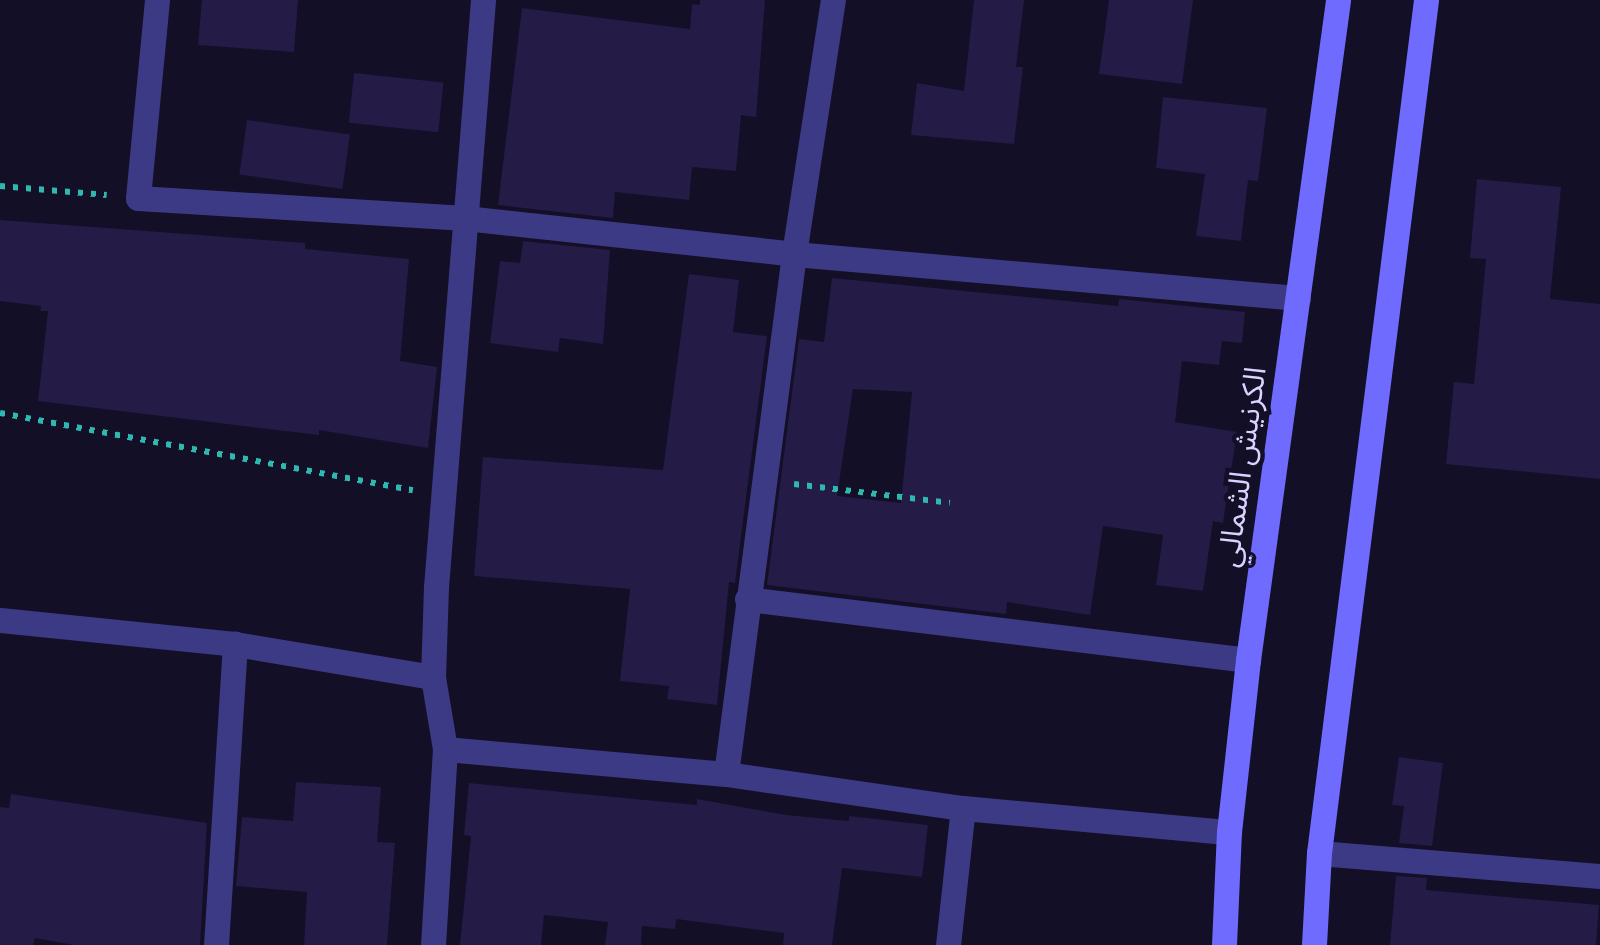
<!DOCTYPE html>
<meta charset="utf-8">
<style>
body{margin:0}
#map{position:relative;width:1600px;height:945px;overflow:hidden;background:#130f26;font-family:"Roboto Condensed","Noto Sans Arabic",sans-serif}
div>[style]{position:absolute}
.building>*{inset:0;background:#241b47;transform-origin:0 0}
.path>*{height:6px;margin-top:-3px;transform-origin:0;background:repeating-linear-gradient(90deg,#2fb8b0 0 5px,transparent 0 13px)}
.minor>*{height:25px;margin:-12.5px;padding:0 12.5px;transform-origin:12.5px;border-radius:12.5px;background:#3d3a85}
.secondary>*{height:25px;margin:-12.5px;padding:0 12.5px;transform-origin:12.5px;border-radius:12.5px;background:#6f6bff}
span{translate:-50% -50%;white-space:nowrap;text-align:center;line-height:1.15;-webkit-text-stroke:9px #130f26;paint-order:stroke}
.street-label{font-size:30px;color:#d9d4ff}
</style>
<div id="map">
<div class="building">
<i style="clip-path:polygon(202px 0,298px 0,294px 52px,198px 45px)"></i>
<i style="clip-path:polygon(700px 0,765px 0,756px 117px,741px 115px,736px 171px,692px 167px,689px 200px,615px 192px,613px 218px,498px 205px,522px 8px,690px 29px,692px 4px,700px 5px)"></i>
<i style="clip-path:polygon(974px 0,1024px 0,1016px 67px,1023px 67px,1014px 144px,911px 135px,917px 83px,964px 91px)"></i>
<i style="clip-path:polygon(1109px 0,1193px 0,1182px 84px,1099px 74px)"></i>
<i style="left:354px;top:73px;width:90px;height:50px;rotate:6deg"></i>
<i style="clip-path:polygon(1163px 97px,1267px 108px,1258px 181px,1248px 180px,1241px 241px,1196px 236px,1205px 174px,1156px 168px)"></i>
<i style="left:247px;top:120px;width:104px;height:55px;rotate:8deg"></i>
<i style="clip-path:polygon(1477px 179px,1561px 187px,1550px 299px,1600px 304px,1600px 479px,1446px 464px,1454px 382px,1474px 384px,1486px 259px,1470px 258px)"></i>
<i style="clip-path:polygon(0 220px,305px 243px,305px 249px,409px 259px,400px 361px,437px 367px,428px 448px,319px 430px,319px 435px,38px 401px,48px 311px,40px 311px,41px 306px,0 301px)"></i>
<i style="clip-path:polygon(523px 241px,610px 250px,603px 344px,560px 338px,558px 352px,490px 343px,500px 261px,520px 263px)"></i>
<i style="clip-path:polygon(689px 274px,739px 280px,733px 332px,767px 336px,735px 583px,729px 582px,717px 705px,667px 699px,669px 686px,620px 681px,630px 589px,474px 576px,483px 457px,663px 470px)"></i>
<i style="clip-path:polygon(evenodd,832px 278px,1118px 306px,1119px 299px,1245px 312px,1242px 343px,1222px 341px,1219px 365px,1182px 361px,1175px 422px,1237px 432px,1223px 523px,1213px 521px,1203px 591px,1156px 585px,1163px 535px,1103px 526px,1090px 615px,1007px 602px,1006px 614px,767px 585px,799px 339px,824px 342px,832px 278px,853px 389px,912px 392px,901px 503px,837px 496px,853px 389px)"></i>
<i style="clip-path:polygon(1399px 757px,1443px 763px,1432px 846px,1399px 843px,1404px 806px,1392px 805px)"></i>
<i style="clip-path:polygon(296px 782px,381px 787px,377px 842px,395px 843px,387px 945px,304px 945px,307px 892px,236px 886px,242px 817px,293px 821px)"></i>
<i style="clip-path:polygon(469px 783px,697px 805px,697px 799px,786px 815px,849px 821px,849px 816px,928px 825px,922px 877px,842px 868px,832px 945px,783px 945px,784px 933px,676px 919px,675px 929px,642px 926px,641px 945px,605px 945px,608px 922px,544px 915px,541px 945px,460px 945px,471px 836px,464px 835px)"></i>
<i style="clip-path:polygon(11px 794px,207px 823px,200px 945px,74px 945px,35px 938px,33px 945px,0 945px,0 807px,9px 808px)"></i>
<i style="clip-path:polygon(1396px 876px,1427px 878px,1426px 890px,1599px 905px,1596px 945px,1390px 945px)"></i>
</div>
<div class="path">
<i style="left:0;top:186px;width:107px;rotate:4.8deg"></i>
<i style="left:0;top:413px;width:420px;rotate:10.6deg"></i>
<i style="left:794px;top:484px;width:157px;rotate:6.9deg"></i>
</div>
<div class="minor">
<i style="left:157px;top:0;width:199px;rotate:95.5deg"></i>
<i style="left:138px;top:198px;width:328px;rotate:3.5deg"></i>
<i style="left:465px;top:218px;width:331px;rotate:6.2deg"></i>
<i style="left:794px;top:254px;width:506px;rotate:4.99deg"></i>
<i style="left:747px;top:599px;width:505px;rotate:6.94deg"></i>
<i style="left:0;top:620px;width:236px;rotate:5.8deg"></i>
<i style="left:235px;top:644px;width:201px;rotate:9.5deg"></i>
<i style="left:445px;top:749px;width:282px;rotate:5.1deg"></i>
<i style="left:726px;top:774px;width:239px;rotate:8.2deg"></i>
<i style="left:963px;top:808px;width:267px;rotate:5.2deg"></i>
<i style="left:726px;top:774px;width:524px;rotate:-82.55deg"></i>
<i style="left:794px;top:254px;width:257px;rotate:-81.3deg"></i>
<i style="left:1319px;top:853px;width:282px;rotate:4.7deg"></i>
<i style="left:216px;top:945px;width:302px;rotate:-86.4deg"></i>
<i style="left:433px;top:945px;width:196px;rotate:-86.5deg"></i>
<i style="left:445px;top:749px;width:73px;rotate:-99.5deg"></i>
<i style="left:433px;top:677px;width:90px;rotate:-88.1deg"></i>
<i style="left:436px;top:587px;width:589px;rotate:-85.42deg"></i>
<i style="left:948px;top:945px;width:138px;rotate:-83.8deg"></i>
</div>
<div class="secondary">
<i style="left:1224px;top:945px;width:113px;rotate:-87.5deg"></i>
<i style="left:1229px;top:832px;width:173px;rotate:-83.7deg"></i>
<i style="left:1248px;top:660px;width:666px;rotate:-82.23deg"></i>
<i style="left:1314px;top:945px;width:92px;rotate:-86.9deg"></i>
<i style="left:1319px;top:853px;width:860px;rotate:-82.85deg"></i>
</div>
<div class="street-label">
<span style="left:1242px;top:467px;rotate:-82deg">الكرنيش الشمالي</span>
</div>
</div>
